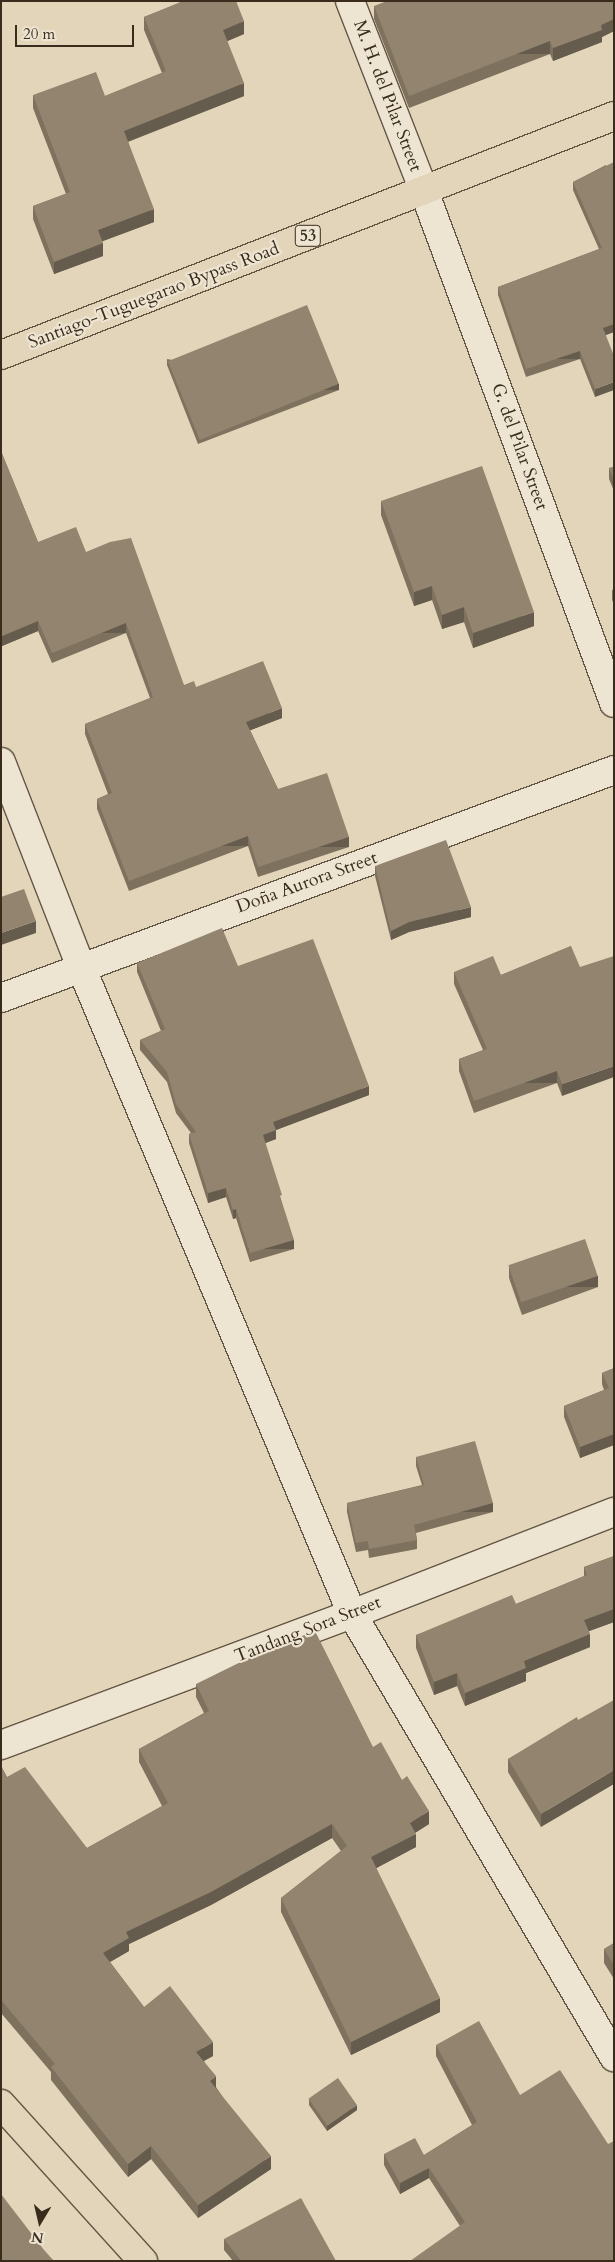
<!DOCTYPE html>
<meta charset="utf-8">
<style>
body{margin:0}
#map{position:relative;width:615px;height:2262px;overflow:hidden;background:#e3d5ba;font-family:Cardo,serif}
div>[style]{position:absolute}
.roads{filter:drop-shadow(1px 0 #645644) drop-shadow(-1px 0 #645644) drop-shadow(0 1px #645644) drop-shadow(0 -1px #645644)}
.minor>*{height:28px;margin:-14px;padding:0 14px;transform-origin:14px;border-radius:14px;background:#ede4d2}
.tertiary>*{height:28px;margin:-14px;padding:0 14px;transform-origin:14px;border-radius:14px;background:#ede4d2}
.trunk>*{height:28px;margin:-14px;padding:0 14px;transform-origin:14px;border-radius:14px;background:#e3d5ba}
.wall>*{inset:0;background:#7e725f}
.shaded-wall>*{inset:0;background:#665c4d;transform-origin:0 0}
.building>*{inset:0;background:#92846e;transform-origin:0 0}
span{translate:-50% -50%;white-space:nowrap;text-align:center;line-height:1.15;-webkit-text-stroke:4.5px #ede4d2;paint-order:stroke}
.shield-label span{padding:1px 4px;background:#ede4d2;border:1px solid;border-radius:4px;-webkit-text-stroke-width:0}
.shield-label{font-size:16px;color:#3a2c1c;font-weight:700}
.street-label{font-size:18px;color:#3a2c1c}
.frame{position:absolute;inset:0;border:2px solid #3a2c1c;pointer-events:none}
.north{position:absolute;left:15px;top:2197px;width:50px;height:50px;-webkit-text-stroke:4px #ede4d2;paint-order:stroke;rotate:189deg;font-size:14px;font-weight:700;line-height:20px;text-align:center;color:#3a2c1c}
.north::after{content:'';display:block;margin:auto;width:18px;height:22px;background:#3a2c1c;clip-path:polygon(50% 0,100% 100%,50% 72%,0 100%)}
.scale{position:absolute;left:15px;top:25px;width:119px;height:22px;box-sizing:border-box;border:2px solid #3a2c1c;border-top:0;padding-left:6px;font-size:15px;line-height:18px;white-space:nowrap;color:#3a2c1c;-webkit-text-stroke:4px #ede4d2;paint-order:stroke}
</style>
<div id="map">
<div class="roads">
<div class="minor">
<i style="left:424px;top:191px;width:546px;rotate:69.64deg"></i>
<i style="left:1px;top:762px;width:220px;rotate:68.7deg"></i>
<i style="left:81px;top:967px;width:701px;rotate:67.27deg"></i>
<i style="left:352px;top:1614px;width:515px;rotate:59.4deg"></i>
<i style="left:1px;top:998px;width:654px;rotate:-20.4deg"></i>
</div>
<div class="tertiary">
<i style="left:350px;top:1px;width:204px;rotate:68.7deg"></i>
<i style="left:1px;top:1745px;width:375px;rotate:-20.5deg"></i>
<i style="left:352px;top:1614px;width:281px;rotate:-21.3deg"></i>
</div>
<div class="trunk">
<i style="left:1px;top:355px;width:658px;rotate:-21.3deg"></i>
<i style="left:1px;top:2104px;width:212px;rotate:47.9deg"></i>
</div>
</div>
<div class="wall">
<i style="clip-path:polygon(179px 1px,236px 1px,244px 34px,227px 41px,244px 96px,128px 142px,154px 222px,102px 241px,103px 256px,54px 274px,33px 219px,33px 206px,66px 194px,33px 108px,33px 95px,105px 96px,162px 73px,144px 30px,144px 17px,180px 3px)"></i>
<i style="clip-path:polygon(614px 1px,614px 31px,602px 37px,602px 42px,553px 61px,550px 54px,409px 108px,374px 19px,374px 6px)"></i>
<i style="clip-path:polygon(606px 165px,614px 332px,606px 335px,595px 397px,580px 359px,526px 377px,498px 295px,498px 287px,599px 249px,573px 190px,573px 182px)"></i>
<i style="clip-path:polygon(167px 359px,339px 390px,198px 444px,167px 365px)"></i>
<i style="clip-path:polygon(1px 451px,38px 542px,86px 552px,184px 685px,196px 687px,282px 718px,250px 730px,278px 789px,349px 847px,258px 877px,248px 846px,129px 891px,97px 809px,97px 799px,108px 794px,85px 734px,85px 724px,150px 698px,126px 633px,52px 663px,38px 631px,2px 646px)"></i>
<i style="clip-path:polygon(614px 467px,614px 491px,609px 479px,609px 468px)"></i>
<i style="clip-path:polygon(381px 501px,534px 626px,473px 648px,464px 622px,442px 629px,432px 600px,414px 606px,381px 515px)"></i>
<i style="clip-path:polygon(614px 589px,614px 604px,612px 600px,612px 590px)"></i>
<i style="clip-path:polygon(375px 866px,471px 917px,409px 932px,391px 940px,375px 876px)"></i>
<i style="clip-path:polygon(571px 946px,562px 1096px,557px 1083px,474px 1113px,459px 1071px,459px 1059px,483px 1050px,454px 984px,454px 972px,501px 975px)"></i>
<i style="clip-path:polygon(137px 963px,238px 966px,369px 1095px,276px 1130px,276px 1139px,265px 1143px,282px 1204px,294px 1249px,250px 1262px,236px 1218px,233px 1219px,226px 1197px,208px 1203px,189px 1143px,189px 1134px,191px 1133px,176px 1113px,167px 1082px,140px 1050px,140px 1040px,161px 1031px,137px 972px)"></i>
<i style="clip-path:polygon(509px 1267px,598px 1287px,522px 1315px,509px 1278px)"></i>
<i style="clip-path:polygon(614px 1368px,614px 1445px,580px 1458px,564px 1417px,564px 1406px,604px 1390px,602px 1384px,602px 1373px)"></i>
<i style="clip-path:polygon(416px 1457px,493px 1512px,416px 1533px,417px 1540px,417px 1549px,369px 1558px,368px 1550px,356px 1552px,347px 1512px,347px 1503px,422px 1485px,416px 1466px)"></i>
<i style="clip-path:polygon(614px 1556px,614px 1622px,589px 1631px,590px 1647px,526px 1673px,526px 1681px,465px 1706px,457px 1686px,434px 1695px,416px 1648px,416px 1635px,516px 1604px,584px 1576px,584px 1567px)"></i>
<i style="clip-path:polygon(196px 1684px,373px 1747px,402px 1780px,429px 1824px,415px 1833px,416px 1847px,376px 1868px,440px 2012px,351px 2055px,281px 1912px,281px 1898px,341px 1851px,332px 1838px,211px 1905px,129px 1944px,129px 1951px,110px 1962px,144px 2007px,213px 2056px,204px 2061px,216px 2087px,271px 2169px,198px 2218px,151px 2159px,128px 2177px,51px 2080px,51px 2072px,1px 2013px,1px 1766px,7px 1777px,87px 1848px,162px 1806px,139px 1762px,139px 1749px,204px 1713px,196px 1697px)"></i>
<i style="clip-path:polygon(578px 1720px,541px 1827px,508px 1772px,508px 1759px)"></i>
<i style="clip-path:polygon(614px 1943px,614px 1979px,604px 1963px,604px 1949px)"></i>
<i style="clip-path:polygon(436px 2045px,520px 2095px,608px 2144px,460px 2226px,429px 2178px,400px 2194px,384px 2165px,384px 2154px,424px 2155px,472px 2125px,436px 2056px)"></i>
<i style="clip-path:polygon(309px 2099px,357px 2110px,327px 2131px,309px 2105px)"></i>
<i style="clip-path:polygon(224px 2239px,336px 2261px,233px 2261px,224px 2250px)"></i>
</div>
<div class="shaded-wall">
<i style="clip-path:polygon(614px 19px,614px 31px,602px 37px,602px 42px,553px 61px,553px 48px)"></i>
<i style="clip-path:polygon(244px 21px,244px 34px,223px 43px,223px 30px)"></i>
<i style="left:550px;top:41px;width:13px;height:151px;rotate:90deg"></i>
<i style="clip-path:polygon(244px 83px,244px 96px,124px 143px,124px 131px)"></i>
<i style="clip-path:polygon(154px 209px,154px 222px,98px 243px,98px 230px)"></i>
<i style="clip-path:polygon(103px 243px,103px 256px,54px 274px,54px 262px)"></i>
<i style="clip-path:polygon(614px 324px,614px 332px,603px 336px,603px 328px)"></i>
<i style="left:580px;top:351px;width:8px;height:57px;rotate:90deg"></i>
<i style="clip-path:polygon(614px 382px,614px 390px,595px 397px,595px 389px)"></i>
<i style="left:339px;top:384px;width:6px;height:151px;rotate:90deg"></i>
<i style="clip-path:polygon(432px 586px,432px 600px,414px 606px,414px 592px)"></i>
<i style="clip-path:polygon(464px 607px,464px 622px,442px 629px,442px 615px)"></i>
<i style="clip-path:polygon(534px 612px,534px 626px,473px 648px,473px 633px)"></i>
<i style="clip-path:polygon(38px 621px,38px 631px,2px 646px,2px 636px)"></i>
<i style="left:126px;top:623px;width:10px;height:80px;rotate:90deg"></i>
<i style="clip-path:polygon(282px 708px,282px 718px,246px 732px,246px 722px)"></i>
<i style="left:248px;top:836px;width:10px;height:127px;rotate:90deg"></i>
<i style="left:349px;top:837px;width:10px;height:96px;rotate:90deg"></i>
<i style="clip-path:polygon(471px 907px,471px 917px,409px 932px,391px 940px,391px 931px,409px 922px)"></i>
<i style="clip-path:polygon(36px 921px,36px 933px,1px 945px,1px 933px)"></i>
<i style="clip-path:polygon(614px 1066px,614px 1077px,562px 1096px,562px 1084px)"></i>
<i style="left:557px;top:1071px;width:12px;height:88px;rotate:90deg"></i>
<i style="clip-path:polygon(369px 1086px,369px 1095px,276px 1130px,276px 1139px,263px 1144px,263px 1135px,273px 1122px)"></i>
<i style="clip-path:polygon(226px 1188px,226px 1197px,208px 1203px,208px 1193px)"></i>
<i style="clip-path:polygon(236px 1209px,236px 1218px,233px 1219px,233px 1210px)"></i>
<i style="left:294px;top:1240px;width:9px;height:46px;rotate:90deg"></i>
<i style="left:598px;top:1276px;width:11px;height:81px;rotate:90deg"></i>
<i style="clip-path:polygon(614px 1434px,614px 1445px,580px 1458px,580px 1447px)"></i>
<i style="left:493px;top:1503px;width:9px;height:82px;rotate:90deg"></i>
<i style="clip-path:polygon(614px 1609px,614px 1622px,584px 1633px,584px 1620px)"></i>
<i style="clip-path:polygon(590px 1634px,590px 1647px,526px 1673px,526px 1681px,465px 1706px,465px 1693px,524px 1661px)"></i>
<i style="clip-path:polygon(457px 1673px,457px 1686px,434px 1695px,434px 1682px)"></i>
<i style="clip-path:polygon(614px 1770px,614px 1784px,541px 1827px,541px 1814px)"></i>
<i style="clip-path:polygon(429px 1811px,429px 1824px,410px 1836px,410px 1823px)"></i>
<i style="clip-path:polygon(332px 1824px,332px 1838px,211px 1905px,129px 1944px,129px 1951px,103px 1966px,103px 1953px,126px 1932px)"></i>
<i style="clip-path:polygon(416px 1834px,416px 1847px,371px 1871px,371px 1857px)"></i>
<i style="clip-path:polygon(440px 1998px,440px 2012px,351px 2055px,351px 2042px)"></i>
<i style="clip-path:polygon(213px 2042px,213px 2056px,196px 2065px,196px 2052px)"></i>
<i style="clip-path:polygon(216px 2076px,216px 2089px,210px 2081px)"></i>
<i style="clip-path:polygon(357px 2105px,357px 2110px,327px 2131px,327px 2125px)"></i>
<i style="clip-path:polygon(151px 2146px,151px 2159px,128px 2177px,128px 2164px)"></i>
<i style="clip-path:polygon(271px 2156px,271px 2169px,198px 2218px,198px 2205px)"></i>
<i style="clip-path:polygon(429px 2168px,429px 2178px,400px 2194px,400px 2183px)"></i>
</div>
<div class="building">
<i style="clip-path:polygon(183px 1px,236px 1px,244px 21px,223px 30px,244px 83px,124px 131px,154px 209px,98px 230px,103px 243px,54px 262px,33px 206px,70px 192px,33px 95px,96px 72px,105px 96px,166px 71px,144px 17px)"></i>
<i style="clip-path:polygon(387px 1px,614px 1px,614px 19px,601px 25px,602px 30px,553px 48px,550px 41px,409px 96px,374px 6px)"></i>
<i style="clip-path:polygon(614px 162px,614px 324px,603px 328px,614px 356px,614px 382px,595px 389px,580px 351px,526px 369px,498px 287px,602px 248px,573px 182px)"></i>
<i style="left:307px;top:305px;width:85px;height:150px;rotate:68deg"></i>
<i style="clip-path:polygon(1px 451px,38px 542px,76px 527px,86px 552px,110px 542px,131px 538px,184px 685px,194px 681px,196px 687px,263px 661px,282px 708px,246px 722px,278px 789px,327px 773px,349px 837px,258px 867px,248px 836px,129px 881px,97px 799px,112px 793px,85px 724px,153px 697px,126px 623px,52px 653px,38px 621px,2px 636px)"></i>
<i style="clip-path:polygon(482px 466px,534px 612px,473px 633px,464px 607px,442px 615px,432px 586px,414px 592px,381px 501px)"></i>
<i style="clip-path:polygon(614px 467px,614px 480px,609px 468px)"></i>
<i style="clip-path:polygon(446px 840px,471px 907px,409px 922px,391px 931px,375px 866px)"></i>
<i style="clip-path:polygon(24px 889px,36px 921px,1px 933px,1px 897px)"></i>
<i style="clip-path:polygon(222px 928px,238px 966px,313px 939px,369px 1086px,273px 1122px,276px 1130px,263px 1135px,282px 1195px,280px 1196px,294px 1240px,250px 1253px,236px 1209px,233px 1210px,226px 1188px,208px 1193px,189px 1134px,196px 1132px,176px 1104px,167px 1072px,140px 1040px,165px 1029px,137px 963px)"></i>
<i style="clip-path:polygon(571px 946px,580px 967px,614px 956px,614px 1066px,562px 1084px,557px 1071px,474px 1101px,459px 1059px,487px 1049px,454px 972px,493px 956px,501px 975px)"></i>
<i style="left:585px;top:1239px;width:39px;height:81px;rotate:71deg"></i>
<i style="clip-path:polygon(614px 1368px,614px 1434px,580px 1447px,564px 1406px,609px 1388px,602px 1373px)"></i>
<i style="clip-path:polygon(475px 1441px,493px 1503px,414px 1525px,417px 1540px,369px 1549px,368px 1541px,356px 1543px,347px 1503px,424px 1485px,416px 1457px)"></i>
<i style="clip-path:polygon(614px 1556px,614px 1609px,584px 1620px,590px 1634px,524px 1661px,526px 1668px,465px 1693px,457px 1673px,434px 1682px,416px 1635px,512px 1595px,516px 1604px,587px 1575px,584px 1567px)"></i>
<i style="clip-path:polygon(315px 1631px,373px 1747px,381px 1742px,402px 1780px,407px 1776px,429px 1811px,410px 1823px,416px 1834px,371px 1857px,440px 1998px,351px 2042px,281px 1898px,347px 1846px,332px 1824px,211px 1892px,126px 1932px,129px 1938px,103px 1953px,144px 2007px,170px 1986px,213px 2042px,196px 2052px,216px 2076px,210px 2081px,271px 2156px,198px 2205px,151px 2146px,128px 2164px,51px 2067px,55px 2064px,1px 2000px,1px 1766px,7px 1777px,25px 1767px,87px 1848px,168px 1803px,139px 1749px,209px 1711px,196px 1684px,265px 1650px)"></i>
<i style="clip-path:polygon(614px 1700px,614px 1770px,541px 1814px,508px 1759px,577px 1717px,578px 1720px)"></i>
<i style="clip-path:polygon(614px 1943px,614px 1965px,604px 1949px)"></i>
<i style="clip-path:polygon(479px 2021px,520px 2095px,560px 2070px,608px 2144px,614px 2141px,614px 2261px,410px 2261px,465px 2222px,429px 2168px,400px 2183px,384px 2154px,415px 2138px,424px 2155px,477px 2122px,436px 2045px)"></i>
<i style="left:338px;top:2078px;width:33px;height:36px;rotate:55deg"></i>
<i style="clip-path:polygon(1px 2194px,44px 2250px,54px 2261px,1px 2261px)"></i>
<i style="clip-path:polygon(301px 2198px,336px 2261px,241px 2261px,224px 2239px)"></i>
</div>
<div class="shield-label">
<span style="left:308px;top:236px">53</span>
</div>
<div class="street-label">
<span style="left:387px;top:96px;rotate:69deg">M. H. del Pilar Street</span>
<span style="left:154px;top:296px;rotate:-21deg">Santiago-Tuguegarao Bypass Road</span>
<span style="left:519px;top:447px;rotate:70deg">G. del Pilar Street</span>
<span style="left:307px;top:883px;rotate:-20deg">Doña Aurora Street</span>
<span style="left:308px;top:1630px;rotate:-21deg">Tandang Sora Street</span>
</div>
<div class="frame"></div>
<div class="north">N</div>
<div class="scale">20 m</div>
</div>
